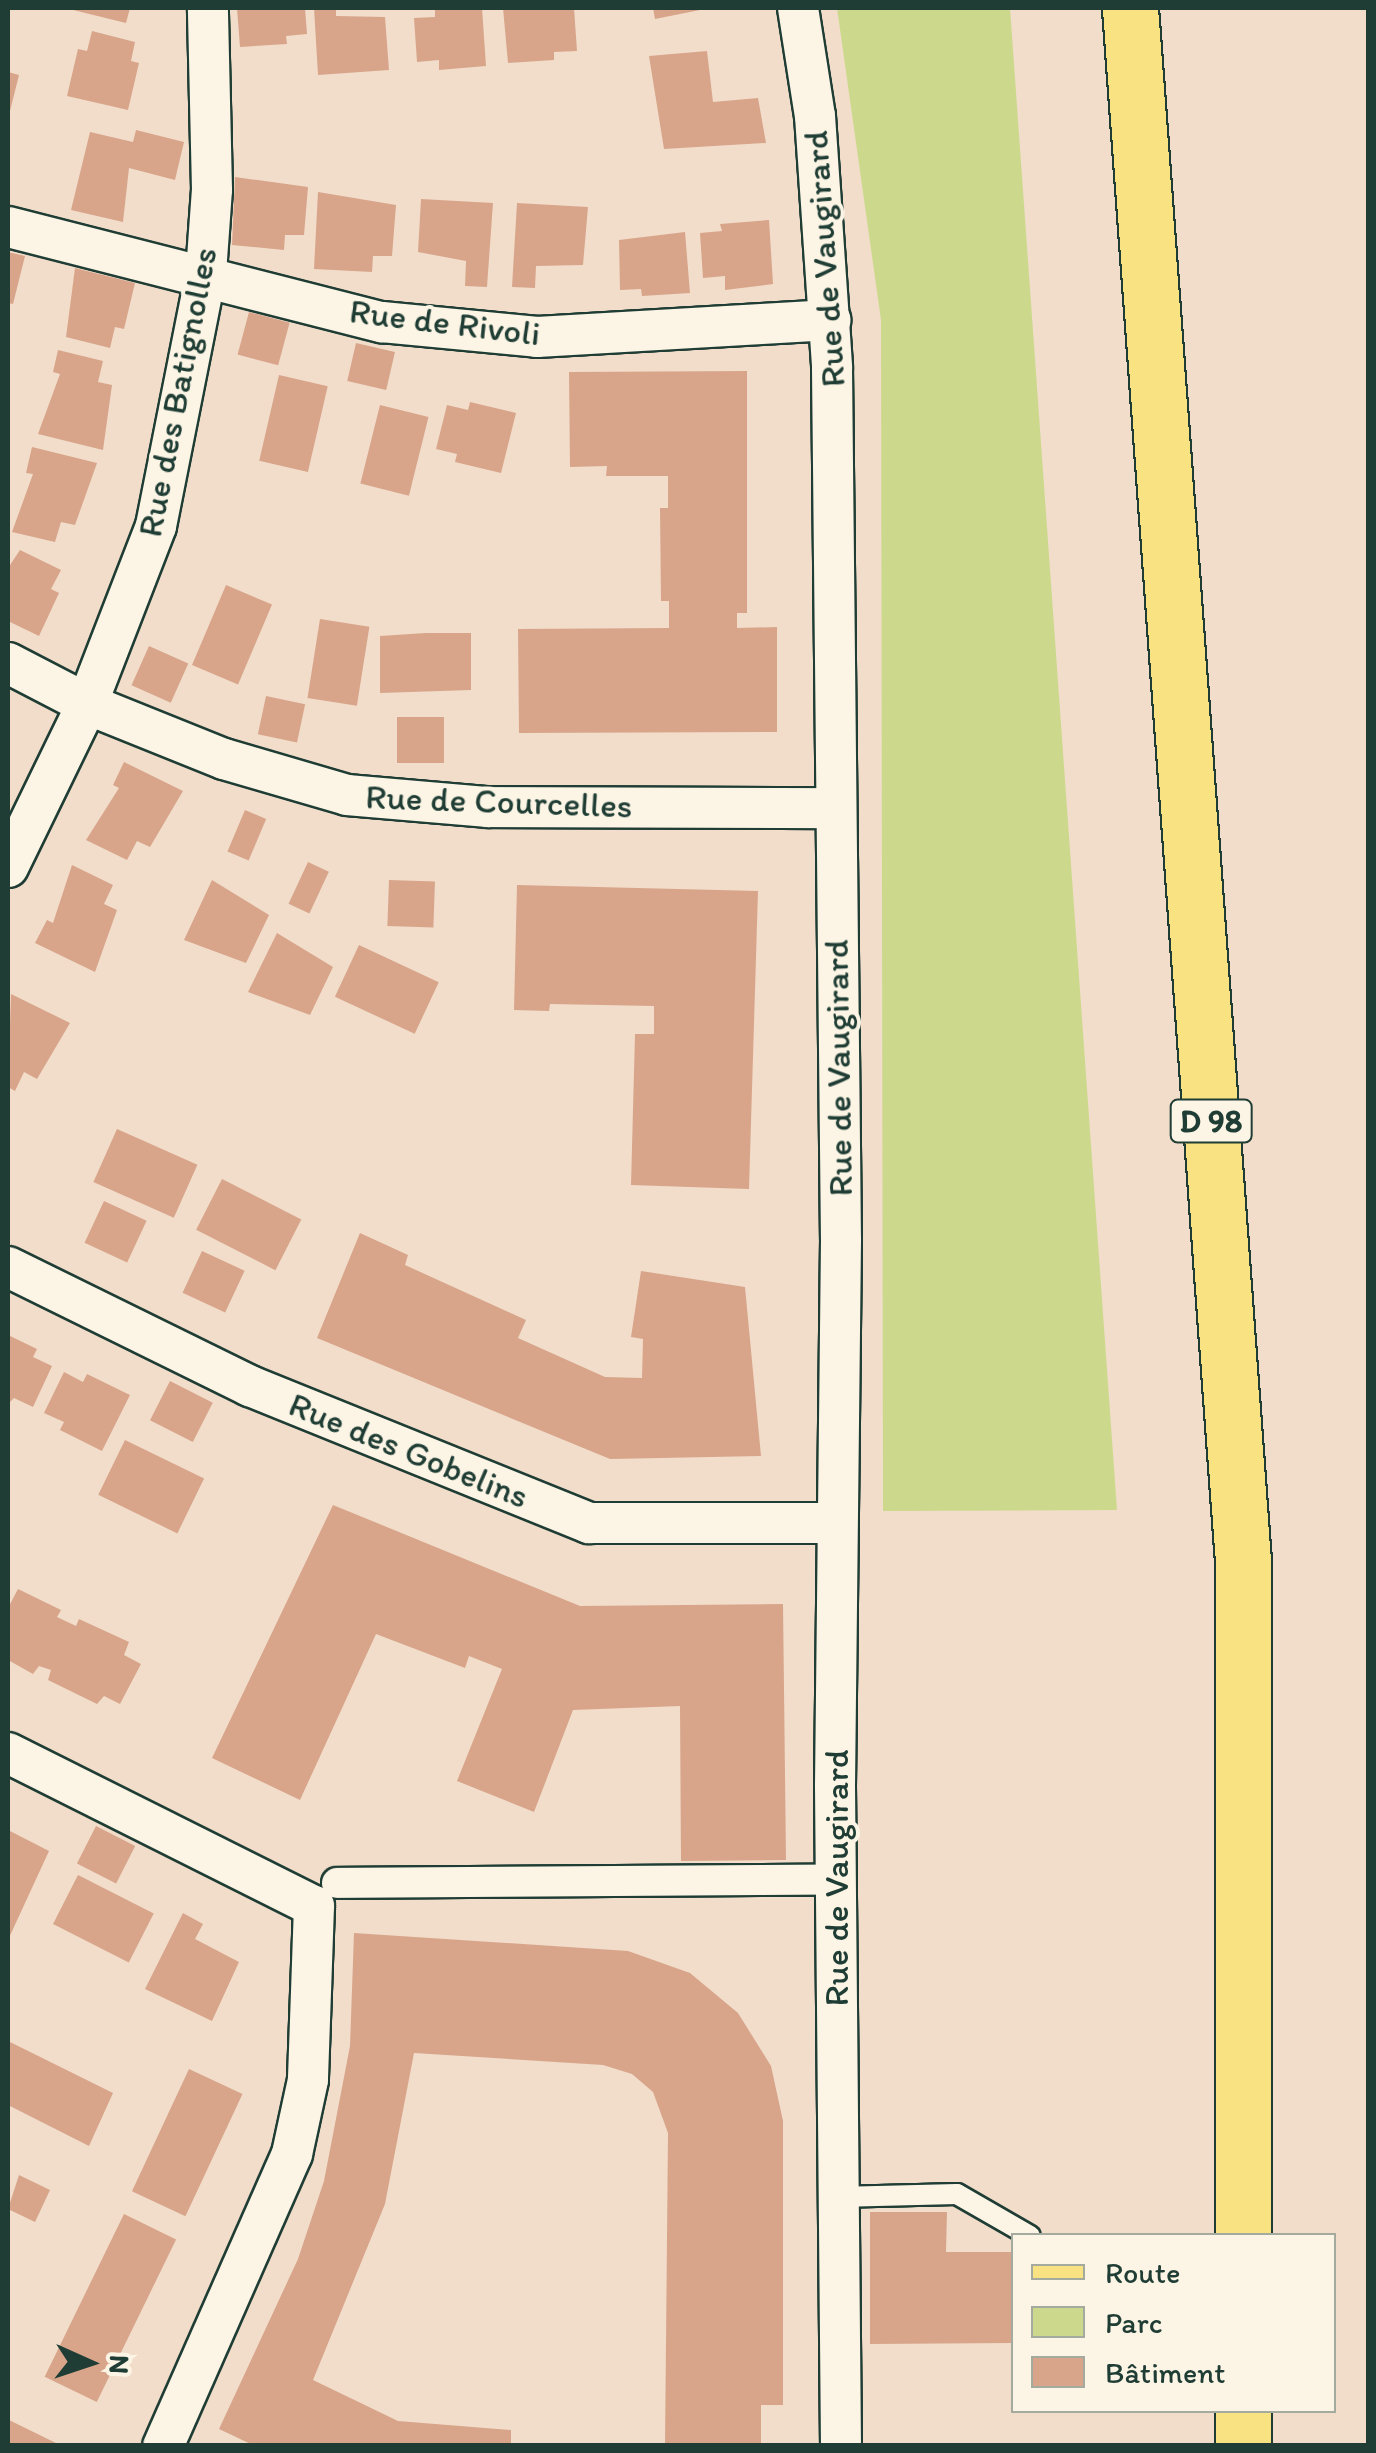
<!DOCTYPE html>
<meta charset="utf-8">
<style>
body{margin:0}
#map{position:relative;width:1376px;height:2453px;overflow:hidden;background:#f1ddca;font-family:Itim,sans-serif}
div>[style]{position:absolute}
.green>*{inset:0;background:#ccd98c}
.building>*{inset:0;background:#d8a58b;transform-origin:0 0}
.roads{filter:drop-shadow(2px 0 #1f3d34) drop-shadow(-2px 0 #1f3d34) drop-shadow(0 2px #1f3d34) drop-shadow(0 -2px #1f3d34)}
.service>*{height:20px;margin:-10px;padding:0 10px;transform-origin:10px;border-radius:10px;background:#fcf5e5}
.pedestrian>*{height:30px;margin:-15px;padding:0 15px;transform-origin:15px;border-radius:15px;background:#fcf5e5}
.minor>*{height:40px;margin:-20px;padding:0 20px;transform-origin:20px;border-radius:20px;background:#fcf5e5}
.primary>*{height:55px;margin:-27.5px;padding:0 27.5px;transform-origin:27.5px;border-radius:27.5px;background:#f8e281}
span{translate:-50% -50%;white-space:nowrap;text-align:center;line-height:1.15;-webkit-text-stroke:8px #fcf5e5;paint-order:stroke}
.shield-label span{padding:2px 8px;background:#fcf5e5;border:2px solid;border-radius:8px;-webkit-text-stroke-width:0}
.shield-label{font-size:32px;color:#1f3d34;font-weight:700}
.street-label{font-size:35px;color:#1f3d34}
.frame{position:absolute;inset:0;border:10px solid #1f3d34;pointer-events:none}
.legend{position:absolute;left:1011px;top:2233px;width:325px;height:180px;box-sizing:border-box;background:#fcf5e5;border:2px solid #a4ab9e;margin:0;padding:12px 18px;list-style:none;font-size:30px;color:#1f3d34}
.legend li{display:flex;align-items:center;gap:20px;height:50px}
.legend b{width:50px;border:2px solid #a4ab9e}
.north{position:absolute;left:40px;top:2313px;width:100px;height:100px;-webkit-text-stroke:8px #fcf5e5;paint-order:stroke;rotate:93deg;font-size:28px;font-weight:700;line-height:40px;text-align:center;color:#1f3d34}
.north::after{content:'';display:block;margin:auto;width:35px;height:45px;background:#1f3d34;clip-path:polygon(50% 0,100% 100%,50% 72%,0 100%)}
</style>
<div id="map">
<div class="green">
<i style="clip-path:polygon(837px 8px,1010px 8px,1117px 1510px,883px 1511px,881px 320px)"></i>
</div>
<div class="building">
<i style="clip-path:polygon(65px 8px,130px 8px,126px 23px)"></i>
<i style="clip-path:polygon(237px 8px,305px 8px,307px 34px,286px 36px,287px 44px,240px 47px)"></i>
<i style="clip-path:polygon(314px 8px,336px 8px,336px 16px,385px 17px,389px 70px,318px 75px)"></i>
<i style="clip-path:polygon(482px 8px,486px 66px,439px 70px,439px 60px,417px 62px,414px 18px,435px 17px,435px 9px)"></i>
<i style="clip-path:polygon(503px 8px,574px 8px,577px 51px,554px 52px,554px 60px,508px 63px)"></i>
<i style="clip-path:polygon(653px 8px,705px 8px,705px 9px,655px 19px)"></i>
<i style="clip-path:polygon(92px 31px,135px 42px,131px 61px,139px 63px,128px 110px,67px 96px,78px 49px,87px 51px)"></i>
<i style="clip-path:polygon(707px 51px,713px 102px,758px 98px,766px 143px,664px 149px,649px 56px)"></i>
<i style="clip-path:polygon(8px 72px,19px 75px,9px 115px,8px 114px)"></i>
<i style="clip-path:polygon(136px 130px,184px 142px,175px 180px,129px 168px,123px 222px,71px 210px,90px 132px,133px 142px)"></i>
<i style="clip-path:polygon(235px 177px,308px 187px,304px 235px,285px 235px,284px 250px,232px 245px)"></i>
<i style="clip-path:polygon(318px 192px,396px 205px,392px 256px,373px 256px,372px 272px,314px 269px)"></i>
<i style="clip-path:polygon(421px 199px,493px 203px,487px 287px,465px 286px,466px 261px,418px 252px)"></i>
<i style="clip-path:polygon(517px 203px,588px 207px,583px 265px,536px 266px,535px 288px,512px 287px)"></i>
<i style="clip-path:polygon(769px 220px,773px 284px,725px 290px,725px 276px,703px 278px,700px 233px,722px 231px,720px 224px)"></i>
<i style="clip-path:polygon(685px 232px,690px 293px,642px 296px,641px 289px,620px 290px,619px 240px)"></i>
<i style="clip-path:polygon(8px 252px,25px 256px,13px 304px,8px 303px)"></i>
<i style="clip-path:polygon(75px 268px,135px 283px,124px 329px,115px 327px,110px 348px,66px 337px)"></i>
<i style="left:249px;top:312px;width:42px;height:44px;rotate:15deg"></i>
<i style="left:356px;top:343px;width:40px;height:39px;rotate:13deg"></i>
<i style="clip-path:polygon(58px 350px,103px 361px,98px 382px,112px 385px,103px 450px,38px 434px,60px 374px,53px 372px)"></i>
<i style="clip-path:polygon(747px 371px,747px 613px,737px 613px,737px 628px,777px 627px,777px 732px,519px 733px,518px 629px,669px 628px,669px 601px,661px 601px,660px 508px,668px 508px,668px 476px,606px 476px,607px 466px,570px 467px,569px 372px)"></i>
<i style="left:279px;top:375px;width:50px;height:88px;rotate:13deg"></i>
<i style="clip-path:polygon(470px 402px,516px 413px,501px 473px,455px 462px,457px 454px,436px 449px,447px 405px,468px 410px)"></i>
<i style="left:380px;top:405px;width:50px;height:81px;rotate:14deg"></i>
<i style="clip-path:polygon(32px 447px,97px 463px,75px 525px,61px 522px,55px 542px,12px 532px,33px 474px,26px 473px)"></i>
<i style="clip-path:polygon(20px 550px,61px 570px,51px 589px,59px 593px,39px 636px,8px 621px,8px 568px)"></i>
<i style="left:226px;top:585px;width:50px;height:87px;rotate:23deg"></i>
<i style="left:320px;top:619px;width:50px;height:80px;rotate:9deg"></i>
<i style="clip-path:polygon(426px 633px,471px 633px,471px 690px,380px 693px,380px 636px)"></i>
<i style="left:149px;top:646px;width:43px;height:43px;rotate:24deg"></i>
<i style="left:266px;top:696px;width:40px;height:39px;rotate:12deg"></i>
<i style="left:397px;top:717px;width:47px;height:46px"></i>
<i style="clip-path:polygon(124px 762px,183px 791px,150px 847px,137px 841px,127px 860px,86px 840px,119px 788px,113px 785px)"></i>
<i style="left:245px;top:810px;width:23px;height:45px;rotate:23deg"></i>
<i style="left:308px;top:862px;width:23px;height:46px;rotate:25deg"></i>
<i style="clip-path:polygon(72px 865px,113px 885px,104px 904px,117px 910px,95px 972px,35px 943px,47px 920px,53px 923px)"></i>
<i style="clip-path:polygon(212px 880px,269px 915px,246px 963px,184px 940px)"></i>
<i style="left:389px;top:880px;width:46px;height:46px;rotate:2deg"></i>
<i style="clip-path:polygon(517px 885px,758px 891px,749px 1189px,631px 1185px,635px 1034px,654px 1034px,654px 1006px,550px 1004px,549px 1011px,514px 1010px)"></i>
<i style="clip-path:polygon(277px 933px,333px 967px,310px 1015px,248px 992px)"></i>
<i style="left:359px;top:945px;width:88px;height:57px;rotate:25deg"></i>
<i style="clip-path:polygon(11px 994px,70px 1023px,37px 1079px,24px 1072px,15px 1091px,8px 1087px)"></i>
<i style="left:117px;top:1129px;width:88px;height:58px;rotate:24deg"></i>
<i style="left:222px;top:1179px;width:89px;height:57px;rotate:27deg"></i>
<i style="left:104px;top:1201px;width:47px;height:46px;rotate:25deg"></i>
<i style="clip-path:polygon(360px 1233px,408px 1255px,405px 1265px,526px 1320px,518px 1338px,605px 1377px,642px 1378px,643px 1339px,631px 1337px,641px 1271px,745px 1287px,761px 1456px,610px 1459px,317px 1338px)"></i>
<i style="left:202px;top:1251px;width:47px;height:46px;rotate:25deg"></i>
<i style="clip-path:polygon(8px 1335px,37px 1349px,33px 1357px,52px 1366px,33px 1407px,14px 1398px,8px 1404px)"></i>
<i style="clip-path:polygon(64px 1372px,83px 1382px,87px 1374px,130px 1395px,102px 1451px,60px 1430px,64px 1422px,44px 1413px)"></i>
<i style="left:170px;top:1381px;width:48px;height:44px;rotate:27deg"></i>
<i style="left:125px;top:1440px;width:88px;height:61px;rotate:26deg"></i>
<i style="clip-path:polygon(333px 1505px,580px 1606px,783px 1604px,786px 1860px,681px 1861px,680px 1706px,573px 1710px,534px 1812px,457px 1781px,502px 1669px,469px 1656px,465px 1668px,376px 1634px,300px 1800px,212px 1758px)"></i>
<i style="clip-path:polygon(18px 1589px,61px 1610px,57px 1617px,76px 1626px,79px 1619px,129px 1642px,124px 1655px,141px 1664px,120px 1704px,104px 1696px,97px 1704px,48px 1680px,51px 1670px,39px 1666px,33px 1674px,8px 1660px,8px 1608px)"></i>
<i style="left:96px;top:1826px;width:44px;height:42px;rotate:27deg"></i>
<i style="clip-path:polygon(8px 1830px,49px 1851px,8px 1940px)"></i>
<i style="left:78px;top:1875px;width:85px;height:55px;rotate:27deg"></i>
<i style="clip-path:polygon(183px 1913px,203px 1924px,195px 1939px,239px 1962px,212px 2021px,145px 1989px)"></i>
<i style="clip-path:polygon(354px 1933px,628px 1951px,690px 1973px,738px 2013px,771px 2066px,783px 2121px,783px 2405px,761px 2405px,761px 2446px,665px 2446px,668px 2133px,653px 2092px,632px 2074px,603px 2065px,414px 2053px,385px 2204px,313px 2380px,398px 2421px,511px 2430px,511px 2446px,255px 2446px,219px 2429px,298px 2259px,324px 2181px,350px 2046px)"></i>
<i style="clip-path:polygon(8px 2041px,113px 2093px,89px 2146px,8px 2105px)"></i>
<i style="left:189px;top:2069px;width:59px;height:135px;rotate:25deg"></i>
<i style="clip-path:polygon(19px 2175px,50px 2190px,35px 2222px,8px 2209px)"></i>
<i style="clip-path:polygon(870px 2212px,947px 2212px,946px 2252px,1014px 2252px,1014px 2343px,870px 2344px)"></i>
<i style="left:124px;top:2214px;width:58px;height:181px;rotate:26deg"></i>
<i style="clip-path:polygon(9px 2420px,62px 2446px,8px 2446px)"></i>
</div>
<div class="roads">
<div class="service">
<i style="left:837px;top:2197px;width:120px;rotate:-1.4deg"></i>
<i style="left:957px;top:2194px;width:84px;rotate:29.9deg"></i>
</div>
<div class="pedestrian">
<i style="left:337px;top:1883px;width:482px;rotate:-0.4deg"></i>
</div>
<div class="minor">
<i style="left:798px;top:8px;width:109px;rotate:81.1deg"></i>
<i style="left:815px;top:116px;width:253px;rotate:86.1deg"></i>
<i style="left:832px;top:368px;width:872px;rotate:89.41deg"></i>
<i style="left:841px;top:1240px;width:546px;rotate:90.63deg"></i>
<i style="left:835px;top:1786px;width:660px;rotate:89.48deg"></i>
<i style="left:8px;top:227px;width:386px;rotate:14.3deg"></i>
<i style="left:382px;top:322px;width:156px;rotate:5.5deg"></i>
<i style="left:537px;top:337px;width:294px;rotate:-3.3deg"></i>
<i style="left:8px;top:663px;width:89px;rotate:27.4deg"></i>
<i style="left:87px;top:704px;width:148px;rotate:21.9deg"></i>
<i style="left:224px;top:759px;width:128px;rotate:16.3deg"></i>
<i style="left:347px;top:795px;width:142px;rotate:4.9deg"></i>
<i style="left:488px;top:807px;width:347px;rotate:0.2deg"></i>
<i style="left:8px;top:867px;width:181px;rotate:-64.1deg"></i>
<i style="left:87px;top:704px;width:191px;rotate:-68.8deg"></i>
<i style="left:156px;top:526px;width:258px;rotate:-78.8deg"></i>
<i style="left:206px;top:273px;width:83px;rotate:-85.9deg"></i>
<i style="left:212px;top:190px;width:182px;rotate:-91.3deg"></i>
<i style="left:8px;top:1267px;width:270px;rotate:26.2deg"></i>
<i style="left:250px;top:1386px;width:366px;rotate:22deg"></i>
<i style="left:589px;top:1523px;width:247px"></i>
<i style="left:8px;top:1753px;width:342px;rotate:26.6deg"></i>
<i style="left:314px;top:1906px;width:174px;rotate:92deg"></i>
<i style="left:308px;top:2080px;width:76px;rotate:102.2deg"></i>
<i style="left:292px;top:2154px;width:319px;rotate:113.8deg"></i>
</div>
<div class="primary">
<i style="left:1130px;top:8px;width:1558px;rotate:85.84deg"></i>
<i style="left:1243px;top:1562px;width:674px;rotate:90deg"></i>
<i style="left:1243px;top:2446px;width:36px;rotate:-90deg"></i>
</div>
</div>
<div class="shield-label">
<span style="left:1211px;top:1121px">D 98</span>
</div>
<div class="street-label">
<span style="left:824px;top:259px;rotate:-94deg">Rue de Vaugirard</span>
<span style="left:445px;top:322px;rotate:7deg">Rue de Rivoli</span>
<span style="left:177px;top:392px;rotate:-79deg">Rue des Batignolles</span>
<span style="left:499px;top:801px;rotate:2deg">Rue de Courcelles</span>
<span style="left:838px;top:1068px;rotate:-91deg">Rue de Vaugirard</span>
<span style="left:409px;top:1450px;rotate:22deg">Rue des Gobelins</span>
<span style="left:836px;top:1878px;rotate:-90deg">Rue de Vaugirard</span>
</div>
<div class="frame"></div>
<ul class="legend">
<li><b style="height:12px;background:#f8e281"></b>Route</li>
<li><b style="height:28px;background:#ccd98c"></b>Parc</li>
<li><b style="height:28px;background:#d8a58b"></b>Bâtiment</li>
</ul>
<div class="north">N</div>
</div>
